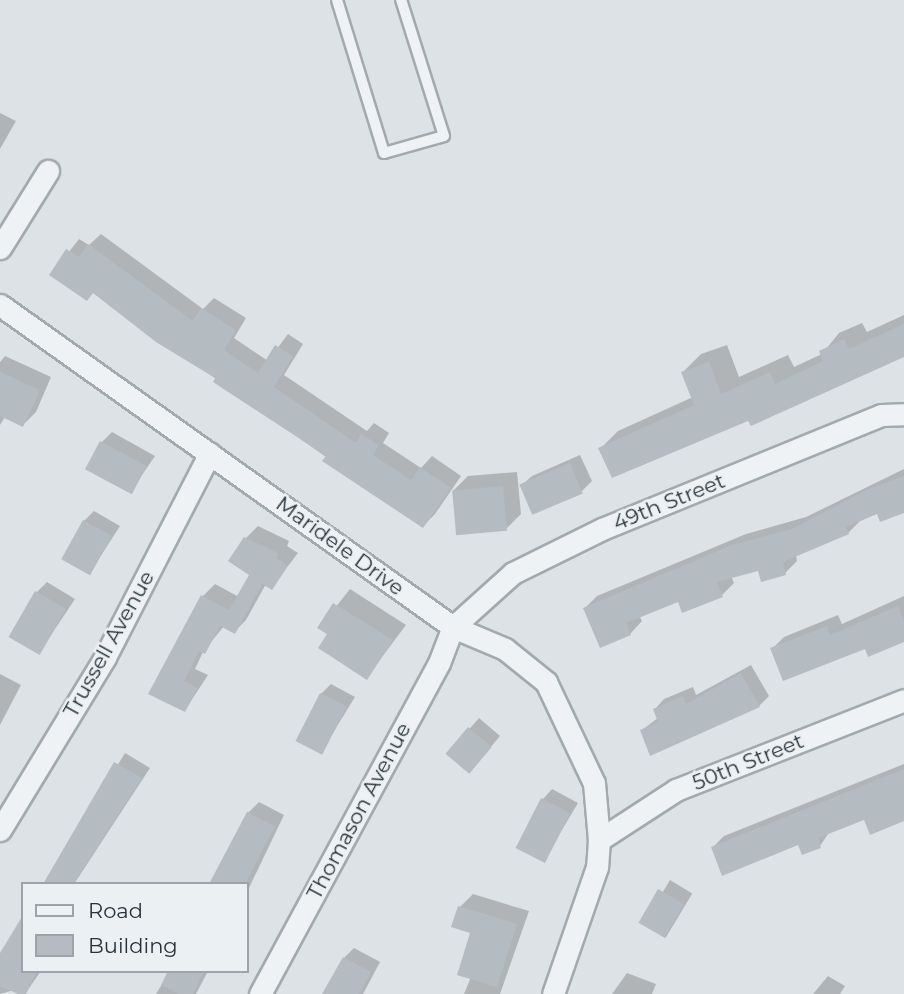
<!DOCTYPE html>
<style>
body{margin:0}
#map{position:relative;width:904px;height:994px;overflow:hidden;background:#dce2e5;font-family:Montserrat,sans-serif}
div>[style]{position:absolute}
.shadow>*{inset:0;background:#0003;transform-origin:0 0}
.building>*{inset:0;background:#b4bcc1;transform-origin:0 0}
.roads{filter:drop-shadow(2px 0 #a2aaae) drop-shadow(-2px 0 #a2aaae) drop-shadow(0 2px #a2aaae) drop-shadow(0 -2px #a2aaae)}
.lane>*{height:10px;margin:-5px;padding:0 5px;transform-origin:5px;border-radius:5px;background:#eef2f4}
.street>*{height:21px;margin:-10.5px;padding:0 10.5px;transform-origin:10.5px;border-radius:10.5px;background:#eef2f4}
span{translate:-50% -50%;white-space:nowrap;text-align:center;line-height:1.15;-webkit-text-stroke:5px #ebf0f3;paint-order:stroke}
.street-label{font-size:21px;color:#27333a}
.legend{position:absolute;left:21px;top:882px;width:228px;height:91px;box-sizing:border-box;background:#ebf0f3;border:2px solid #9da4a9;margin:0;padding:9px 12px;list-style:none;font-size:21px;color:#27333a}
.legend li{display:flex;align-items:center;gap:14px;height:35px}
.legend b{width:35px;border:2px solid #9da4a9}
</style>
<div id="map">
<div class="shadow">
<i style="clip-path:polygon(0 113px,16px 121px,0 149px)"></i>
<i style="clip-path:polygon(101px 234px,203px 309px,214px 298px,246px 318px,234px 338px,268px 361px,288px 334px,303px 344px,284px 375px,367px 431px,374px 423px,389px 433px,383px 443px,421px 468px,432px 456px,461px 476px,435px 514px,423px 526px,94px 292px,51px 275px,79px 239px,89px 245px)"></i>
<i style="clip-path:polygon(904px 315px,904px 354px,749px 419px,600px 449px,618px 431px,693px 397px,683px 372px,701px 354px,727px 345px,739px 377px,788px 355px,794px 367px,822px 354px,839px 333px,862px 323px,867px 332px)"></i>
<i style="clip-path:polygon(5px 356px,51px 377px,36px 412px,23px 425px,5px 417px,0 425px,0 362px)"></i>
<i style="clip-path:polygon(112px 432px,155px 456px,131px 491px,102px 442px)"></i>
<i style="clip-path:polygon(580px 455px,592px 481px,582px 491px,522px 485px,532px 476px)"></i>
<i style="clip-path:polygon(904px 469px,904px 511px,878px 512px,860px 521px,848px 533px,796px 555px,797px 561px,785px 573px,759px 568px,731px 576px,734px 583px,722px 595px,679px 599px,639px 615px,642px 621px,630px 634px,585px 608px,597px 596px,746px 534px,806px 517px)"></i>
<i style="clip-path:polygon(517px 472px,521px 514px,506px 529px,453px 491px,468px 476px)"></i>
<i style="clip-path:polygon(94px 511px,120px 526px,89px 574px,84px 521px)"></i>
<i style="clip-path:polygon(258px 526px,289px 541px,287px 546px,298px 553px,271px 588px,266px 584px,246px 620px,234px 632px,224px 626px,203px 652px,195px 669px,208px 675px,185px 710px,150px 693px,203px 596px,215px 584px,239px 597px,251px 574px,246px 538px)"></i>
<i style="clip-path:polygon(47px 582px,75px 599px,39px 653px,37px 592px)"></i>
<i style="clip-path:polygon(350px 589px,406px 625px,367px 677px,320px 627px)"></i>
<i style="clip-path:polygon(904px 596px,904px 640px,866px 647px,772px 649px,784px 637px,838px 615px,842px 624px)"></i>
<i style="clip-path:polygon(751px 665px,769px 696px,759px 706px,642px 730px,658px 718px,655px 709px,664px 699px,693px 687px,696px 695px)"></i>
<i style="clip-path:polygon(0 674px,21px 685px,0 725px)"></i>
<i style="clip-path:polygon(331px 684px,355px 697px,321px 752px,321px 694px)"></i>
<i style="clip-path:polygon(479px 718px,500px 736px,479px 761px,448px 753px)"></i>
<i style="clip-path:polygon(125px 753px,150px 768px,74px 884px,45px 884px)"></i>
<i style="clip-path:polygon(904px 764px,904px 813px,865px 818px,830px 831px,820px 846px,803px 853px,799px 842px,713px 847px,724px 836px)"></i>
<i style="clip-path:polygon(552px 789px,578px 803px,544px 860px,543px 799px)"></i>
<i style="clip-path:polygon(259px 802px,284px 815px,247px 892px,247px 884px,213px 884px,248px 813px)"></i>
<i style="left:670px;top:880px;width:26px;height:52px;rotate:31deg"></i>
<i style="clip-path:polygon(473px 894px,529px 911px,500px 994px,464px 994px,471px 977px,473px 932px,460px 907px)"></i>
<i style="clip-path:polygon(23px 917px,23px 971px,41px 971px,25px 994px,14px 990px,0 994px,0 955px)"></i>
<i style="clip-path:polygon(354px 948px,380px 962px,363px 994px,328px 994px,344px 958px)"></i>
<i style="clip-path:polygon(170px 971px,208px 971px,196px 994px,156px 994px)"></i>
<i style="clip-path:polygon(627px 973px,656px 984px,652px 994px,612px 994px)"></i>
<i style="clip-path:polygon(828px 976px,845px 986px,840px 994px,813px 994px)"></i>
</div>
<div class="building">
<i style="clip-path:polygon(88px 244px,193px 321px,201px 308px,236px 330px,224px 350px,258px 373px,275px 345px,293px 356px,274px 387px,356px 443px,361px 434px,379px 445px,373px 455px,411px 480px,420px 467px,451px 488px,423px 528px,322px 461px,326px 456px,213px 382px,215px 378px,156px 342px,93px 293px,87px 301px,49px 275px,66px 249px,79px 257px)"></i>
<i style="clip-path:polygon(904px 324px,904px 357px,751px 426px,748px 421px,612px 478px,598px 448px,694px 405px,681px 372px,709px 362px,721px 394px,770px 372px,775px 384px,823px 361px,819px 351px,844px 339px,849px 349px)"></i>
<i style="clip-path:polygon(0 372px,40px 390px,23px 427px,0 416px)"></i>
<i style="left:100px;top:441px;width:53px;height:32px;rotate:28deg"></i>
<i style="left:570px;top:463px;width:33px;height:55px;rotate:67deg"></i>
<i style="clip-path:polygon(904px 476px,904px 513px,880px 522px,877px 514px,846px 527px,849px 534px,783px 562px,786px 575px,761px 582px,758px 571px,717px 582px,723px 597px,682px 613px,678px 602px,626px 623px,631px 635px,600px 648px,583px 608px,732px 545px,792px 529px,868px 489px)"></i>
<i style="left:503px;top:486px;width:45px;height:51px;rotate:85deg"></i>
<i style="left:83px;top:520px;width:33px;height:45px;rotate:29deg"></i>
<i style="clip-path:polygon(244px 537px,278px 553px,276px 558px,288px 566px,272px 590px,262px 584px,235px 634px,220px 626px,205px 654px,199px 651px,184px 681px,198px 688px,185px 712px,148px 694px,201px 595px,229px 610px,249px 575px,228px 561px)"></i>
<i style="left:35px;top:591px;width:36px;height:53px;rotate:30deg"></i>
<i style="clip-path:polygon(333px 603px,393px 640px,367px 680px,318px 648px,327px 634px,317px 628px)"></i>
<i style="clip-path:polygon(898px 606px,904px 620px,904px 642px,868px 657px,865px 649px,783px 681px,770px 648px,827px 626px,830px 635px)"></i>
<i style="clip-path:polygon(741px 673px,760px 707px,650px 756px,640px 730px,658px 722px,653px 709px,683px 696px,686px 704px)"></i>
<i style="left:320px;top:693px;width:30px;height:54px;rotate:27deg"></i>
<i style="left:468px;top:727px;width:31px;height:35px;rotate:40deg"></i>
<i style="clip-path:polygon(114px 762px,142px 778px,73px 884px,43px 884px)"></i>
<i style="clip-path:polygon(904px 769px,904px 821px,870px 835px,864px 820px,818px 838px,821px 848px,802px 855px,798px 845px,722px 876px,711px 847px)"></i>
<i style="left:541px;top:798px;width:33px;height:56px;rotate:27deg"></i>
<i style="clip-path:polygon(247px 812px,275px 826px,245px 884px,209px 884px)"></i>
<i style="left:658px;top:889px;width:30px;height:39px;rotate:30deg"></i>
<i style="clip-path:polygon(458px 906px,517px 924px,497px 987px,457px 975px,470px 933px,451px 927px)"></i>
<i style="clip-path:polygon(23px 915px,23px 971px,37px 971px,26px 994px,18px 994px,0 986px,0 953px)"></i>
<i style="clip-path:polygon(343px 957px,371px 972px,359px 994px,322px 994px)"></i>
<i style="clip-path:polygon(168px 971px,204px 971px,193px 994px,179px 994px,161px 985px)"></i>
</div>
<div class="roads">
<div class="lane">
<i style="left:337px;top:0;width:160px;rotate:72.9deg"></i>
<i style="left:384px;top:153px;width:62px;rotate:-15.8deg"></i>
<i style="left:444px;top:136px;width:143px;rotate:-107.5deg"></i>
</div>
<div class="street">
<i style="left:0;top:248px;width:91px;rotate:-58.1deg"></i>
<i style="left:0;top:305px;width:556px;rotate:35.41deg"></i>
<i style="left:453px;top:627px;width:56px;rotate:22.9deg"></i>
<i style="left:505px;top:649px;width:53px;rotate:38.8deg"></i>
<i style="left:546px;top:682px;width:112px;rotate:64.6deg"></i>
<i style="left:594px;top:783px;width:57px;rotate:85deg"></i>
<i style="left:599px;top:840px;width:27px;rotate:94deg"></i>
<i style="left:597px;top:867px;width:134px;rotate:109.1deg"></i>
<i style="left:0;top:830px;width:202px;rotate:-58.7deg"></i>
<i style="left:105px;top:657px;width:229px;rotate:-62.8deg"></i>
<i style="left:599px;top:840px;width:92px;rotate:-33deg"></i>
<i style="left:676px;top:790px;width:245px;rotate:-21.5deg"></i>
<i style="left:260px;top:994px;width:376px;rotate:-61.6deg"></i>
<i style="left:439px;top:663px;width:39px;rotate:-69deg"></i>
<i style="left:453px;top:627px;width:81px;rotate:-42deg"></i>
<i style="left:513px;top:573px;width:99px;rotate:-26.3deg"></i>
<i style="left:602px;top:529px;width:301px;rotate:-22.2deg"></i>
<i style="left:881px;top:415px;width:23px;rotate:-2deg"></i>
</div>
</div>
<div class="street-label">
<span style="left:669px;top:502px;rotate:-22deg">49th Street</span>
<span style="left:340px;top:546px;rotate:36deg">Maridele Drive</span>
<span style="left:109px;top:644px;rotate:-61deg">Trussell Avenue</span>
<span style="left:748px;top:762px;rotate:-22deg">50th Street</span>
<span style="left:359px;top:811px;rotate:-62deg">Thomason Avenue</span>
</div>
<ul class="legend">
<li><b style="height:9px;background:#eef2f4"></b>Road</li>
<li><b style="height:19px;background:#b4bcc1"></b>Building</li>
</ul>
</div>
